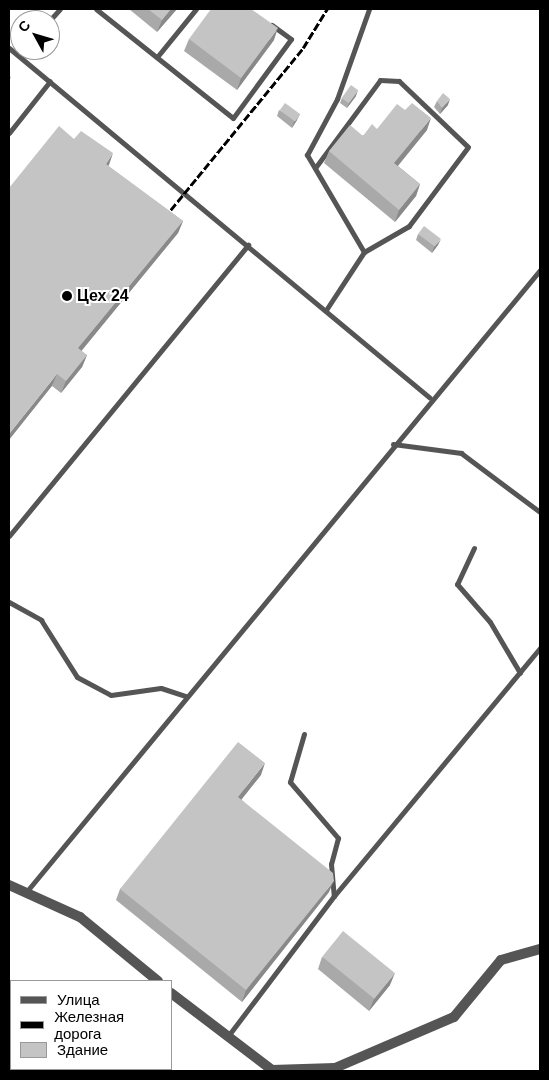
<!DOCTYPE html>
<meta charset="utf-8">
<style>
body{margin:0}
#map{position:relative;width:549px;height:1080px;overflow:hidden;background:#fff;font-family:Arial,sans-serif}
div>[style]{position:absolute}
.service>*{height:5px;margin:-2.5px;padding:0 2.5px;transform-origin:2.5px;border-radius:2.5px;background:#555}
.minor>*{height:10px;margin:-5px;padding:0 5px;transform-origin:5px;border-radius:5px;background:#555}
.rail>*{height:2.5px;margin-top:-1.25px;transform-origin:0;background:repeating-linear-gradient(90deg,#000 0 8px,transparent 0 10.5px)}
.wall>*{inset:0;background:#a9a9a9}
.shaded-wall>*{inset:0;background:#898989}
.building>*{inset:0;background:#c4c4c4;transform-origin:0 0}
.dots>*{width:14px;height:14px;translate:-50% -50%;box-sizing:border-box;border:2px solid #fff;border-radius:50%}
span{translate:-50% -50%;white-space:nowrap;text-align:center;line-height:1.15;-webkit-text-stroke:4px #fff;paint-order:stroke}
.poi-label{font-size:16px;color:#000;font-weight:700}
.left{translate:0 -50%;text-align:left}
.frame{position:absolute;inset:0;border:10px solid #000;pointer-events:none}
.legend{position:absolute;left:10px;top:980px;width:162px;height:90px;box-sizing:border-box;background:#fff;border:1px solid #999;margin:0;padding:6px 9px;list-style:none;font-size:15px;color:#000}
.legend li{display:flex;align-items:center;gap:10px;height:25px}
.legend b{width:25px;border:1px solid #999}
.north{position:absolute;left:10px;top:10px;width:50px;height:50px;box-sizing:border-box;background:#fff;border:1px solid #999;border-radius:50%;rotate:309deg;font-size:14px;font-weight:700;line-height:20px;text-align:center;color:#000}
.north::after{content:'';display:block;margin:auto;width:18px;height:22px;background:#000;clip-path:polygon(50% 0,100% 100%,50% 72%,0 100%)}
</style>
<div id="map">
<div class="service">
<i style="left:96px;top:9px;width:175px;rotate:38.5deg"></i>
<i style="left:233px;top:118px;width:98px;rotate:-53.7deg"></i>
<i style="left:291px;top:39px;width:24px;rotate:-144deg"></i>
<i style="left:50px;top:20px;width:15px;rotate:-48deg"></i>
<i style="left:9px;top:48px;width:547px;rotate:39.74deg"></i>
<i style="left:157px;top:57px;width:62px;rotate:-50.9deg"></i>
<i style="left:9px;top:133px;width:66px;rotate:-51.7deg"></i>
<i style="left:315px;top:168px;width:109px;rotate:-53.5deg"></i>
<i style="left:380px;top:80px;width:19px;rotate:3deg"></i>
<i style="left:399px;top:81px;width:95px;rotate:43.7deg"></i>
<i style="left:468px;top:147px;width:99px;rotate:126.8deg"></i>
<i style="left:409px;top:226px;width:52px;rotate:150deg"></i>
<i style="left:326px;top:310px;width:69px;rotate:-56.8deg"></i>
<i style="left:364px;top:252px;width:113px;rotate:-120.4deg"></i>
<i style="left:307px;top:155px;width:64px;rotate:-61.8deg"></i>
<i style="left:337px;top:99px;width:96px;rotate:-70.4deg"></i>
<i style="left:393px;top:444px;width:69px;rotate:7.5deg"></i>
<i style="left:461px;top:453px;width:99px;rotate:36.8deg"></i>
<i style="left:9px;top:536px;width:377px;rotate:-50.6deg"></i>
<i style="left:474px;top:548px;width:40px;rotate:115deg"></i>
<i style="left:457px;top:584px;width:50px;rotate:49deg"></i>
<i style="left:490px;top:622px;width:59px;rotate:59.5deg"></i>
<i style="left:9px;top:602px;width:37px;rotate:29deg"></i>
<i style="left:41px;top:620px;width:67px;rotate:57.7deg"></i>
<i style="left:77px;top:677px;width:38px;rotate:28deg"></i>
<i style="left:111px;top:695px;width:50px;rotate:-8deg"></i>
<i style="left:161px;top:688px;width:26px;rotate:18deg"></i>
<i style="left:304px;top:734px;width:50px;rotate:106.3deg"></i>
<i style="left:290px;top:782px;width:74px;rotate:49.4deg"></i>
<i style="left:338px;top:838px;width:27px;rotate:105deg"></i>
<i style="left:331px;top:864px;width:32px;rotate:85deg"></i>
<i style="left:27px;top:891px;width:805px;rotate:-50.44deg"></i>
<i style="left:228px;top:1036px;width:176px;rotate:-52.9deg"></i>
<i style="left:334px;top:896px;width:322px;rotate:-50.3deg"></i>
</div>
<div class="minor">
<i style="left:9px;top:885px;width:78px;rotate:24.3deg"></i>
<i style="left:80px;top:917px;width:101px;rotate:39.4deg"></i>
<i style="left:171px;top:993px;width:127px;rotate:37.3deg"></i>
<i style="left:272px;top:1070px;width:63px;rotate:-1.8deg"></i>
<i style="left:335px;top:1068px;width:129px;rotate:-23.2deg"></i>
<i style="left:454px;top:1017px;width:74px;rotate:-50.5deg"></i>
<i style="left:501px;top:960px;width:41px;rotate:-15.8deg"></i>
</div>
<div class="rail">
<i style="left:164px;top:218px;width:220px;rotate:-50.7deg"></i>
<i style="left:303px;top:48px;width:46px;rotate:-58.4deg"></i>
</div>
<div class="wall">
<i style="clip-path:polygon(129px 9px,177px 9px,157px 32px)"></i>
<i style="clip-path:polygon(189px 39px,274px 40px,237px 90px,184px 51px)"></i>
<i style="clip-path:polygon(356px 96px,347px 108px,340px 103px,342px 98px)"></i>
<i style="clip-path:polygon(437px 101px,448px 105px,440px 114px,434px 107px)"></i>
<i style="clip-path:polygon(279px 110px,297px 120px,292px 128px,277px 116px)"></i>
<i style="clip-path:polygon(377px 129px,427px 130px,398px 166px,420px 184px,416px 196px,395px 222px,324px 163px,329px 151px)"></i>
<i style="clip-path:polygon(108px 166px,183px 221px,178px 233px,81px 351px,87px 355px,82px 367px,61px 393px,52px 386px)"></i>
<i style="clip-path:polygon(418px 234px,438px 245px,432px 253px,416px 240px)"></i>
<i style="clip-path:polygon(261px 775px,241px 799px,329px 892px,242px 1002px,116px 900px,120px 889px)"></i>
<i style="clip-path:polygon(322px 957px,390px 985px,369px 1011px,318px 969px)"></i>
</div>
<div class="shaded-wall">
<i style="clip-path:polygon(171px 9px,177px 9px,157px 32px,162px 20px)"></i>
<i style="clip-path:polygon(278px 28px,274px 40px,237px 90px,241px 78px)"></i>
<i style="clip-path:polygon(358px 90px,356px 96px,347px 108px,349px 103px)"></i>
<i style="clip-path:polygon(450px 99px,448px 105px,440px 114px,442px 108px)"></i>
<i style="clip-path:polygon(300px 114px,297px 120px,292px 128px,294px 122px)"></i>
<i style="clip-path:polygon(431px 118px,427px 130px,390px 175px,394px 163px)"></i>
<i style="clip-path:polygon(113px 153px,109px 165px,101px 176px,106px 164px)"></i>
<i style="clip-path:polygon(420px 184px,416px 196px,395px 222px,399px 210px)"></i>
<i style="clip-path:polygon(183px 221px,178px 233px,74px 360px,78px 348px)"></i>
<i style="clip-path:polygon(441px 239px,438px 245px,432px 253px,434px 247px)"></i>
<i style="clip-path:polygon(87px 355px,82px 367px,61px 393px,66px 381px)"></i>
<i style="clip-path:polygon(57px 374px,52px 386px,9px 440px,9px 434px)"></i>
<i style="clip-path:polygon(265px 763px,261px 775px,234px 809px,238px 797px)"></i>
<i style="clip-path:polygon(334px 881px,329px 892px,242px 1002px,246px 990px)"></i>
<i style="clip-path:polygon(395px 973px,390px 985px,369px 1011px,374px 999px)"></i>
</div>
<div class="building">
<i style="clip-path:polygon(148px 9px,171px 9px,162px 20px)"></i>
<i style="clip-path:polygon(211px 9px,251px 9px,278px 28px,241px 78px,189px 39px)"></i>
<i style="clip-path:polygon(9px 75px,11px 77px,9px 82px)"></i>
<i style="left:351px;top:85px;width:9px;height:16px;rotate:36deg"></i>
<i style="clip-path:polygon(443px 93px,450px 99px,442px 108px,437px 101px)"></i>
<i style="left:285px;top:103px;width:19px;height:9px;rotate:36deg"></i>
<i style="clip-path:polygon(412px 103px,431px 118px,394px 163px,420px 184px,399px 210px,329px 151px,350px 125px,363px 136px,372px 124px,377px 129px,397px 104px,405px 110px)"></i>
<i style="clip-path:polygon(59px 126px,74px 139px,81px 131px,113px 153px,106px 164px,183px 221px,78px 348px,87px 355px,66px 381px,57px 374px,9px 434px,9px 188px)"></i>
<i style="left:424px;top:226px;width:21px;height:10px;rotate:37deg"></i>
<i style="clip-path:polygon(238px 742px,265px 763px,238px 797px,333px 873px,334px 881px,246px 990px,120px 889px)"></i>
<i style="left:343px;top:931px;width:67px;height:33px;rotate:39deg"></i>
</div>
<div class="dots">
<i style="left:67px;top:296px;background:#000"></i>
</div>
<div class="poi-label">
<span class="left" style="left:77px;top:296px">Цех 24</span>
</div>
<div class="frame"></div>
<ul class="legend">
<li><b style="height:6px;background:#555"></b>Улица</li>
<li><b style="height:6px;background:#000"></b>Железная дорога</li>
<li><b style="height:14px;background:#c4c4c4"></b>Здание</li>
</ul>
<div class="north">С</div>
</div>
